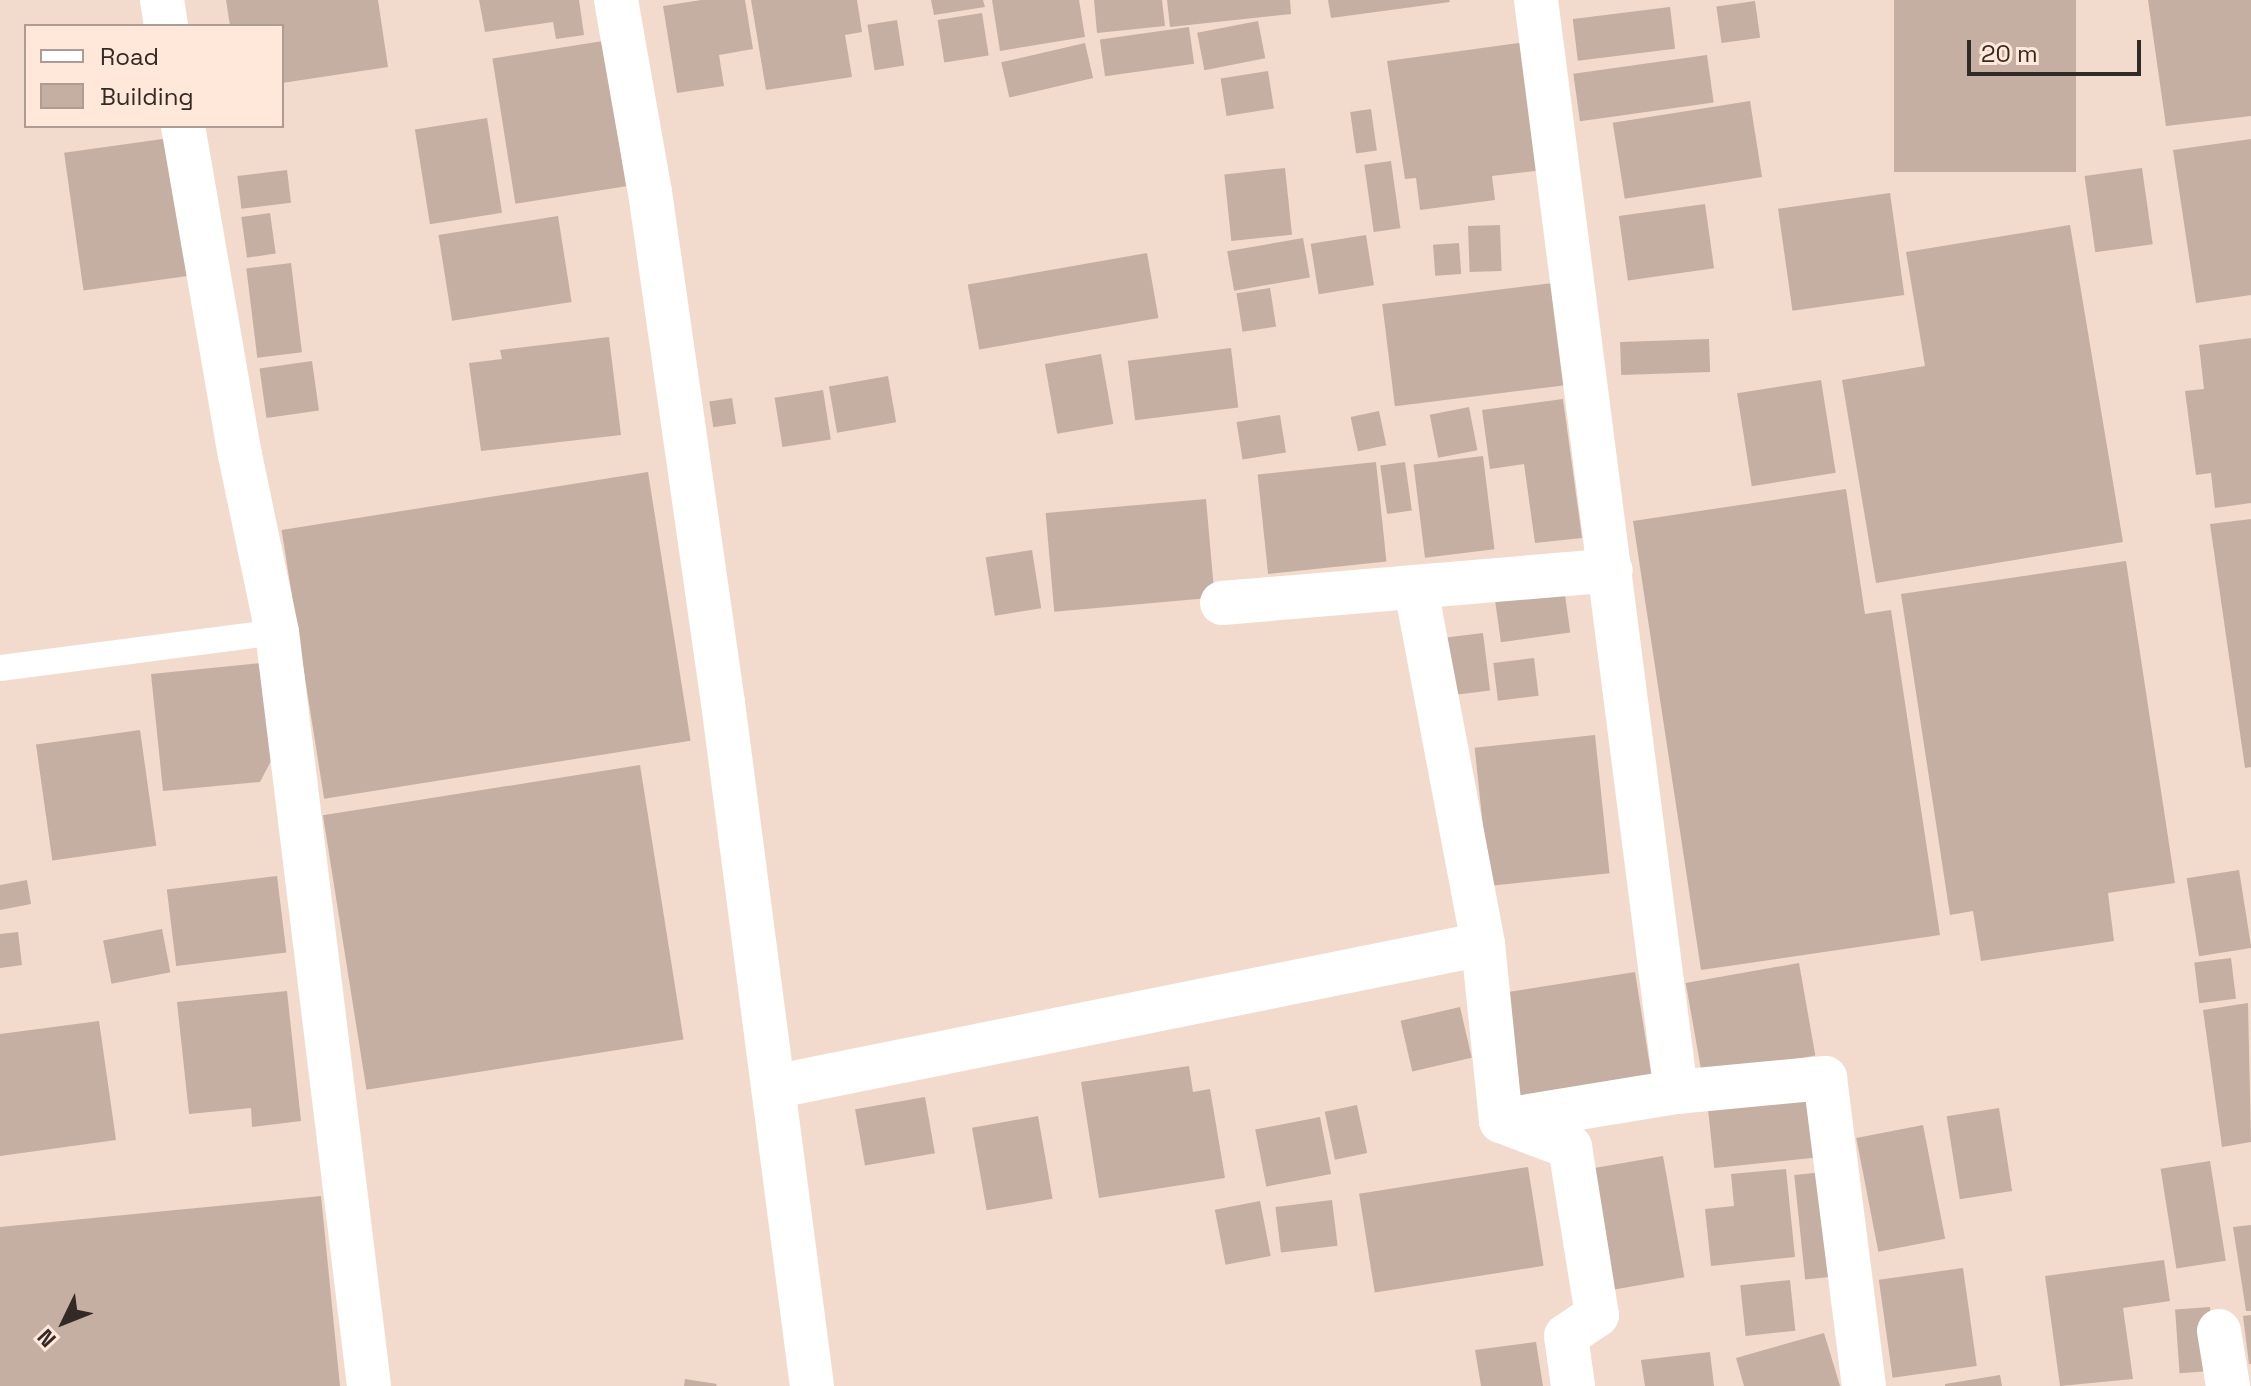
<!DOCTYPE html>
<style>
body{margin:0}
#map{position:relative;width:2251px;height:1386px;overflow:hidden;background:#f2dbcd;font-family:"Space Grotesk",sans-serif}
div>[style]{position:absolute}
.building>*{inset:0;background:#c5afa2;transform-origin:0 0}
.service>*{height:26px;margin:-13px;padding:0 13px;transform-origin:13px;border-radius:13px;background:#fff}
.minor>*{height:44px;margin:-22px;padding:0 22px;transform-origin:22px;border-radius:22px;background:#fff}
span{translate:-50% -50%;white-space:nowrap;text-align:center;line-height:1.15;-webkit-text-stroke:7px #ffe8da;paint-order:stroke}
.legend{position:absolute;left:24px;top:24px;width:260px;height:104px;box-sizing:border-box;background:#ffe8da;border:2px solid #ad9c91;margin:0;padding:10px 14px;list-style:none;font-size:24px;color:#322a24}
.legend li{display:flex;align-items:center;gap:16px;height:40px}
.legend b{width:40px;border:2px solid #ad9c91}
.north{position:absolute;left:24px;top:1282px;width:80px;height:80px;-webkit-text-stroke:6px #ffe8da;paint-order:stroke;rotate:227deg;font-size:22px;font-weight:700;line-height:32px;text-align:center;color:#322a24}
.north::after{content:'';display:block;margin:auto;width:28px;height:36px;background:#322a24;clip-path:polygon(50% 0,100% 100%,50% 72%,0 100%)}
.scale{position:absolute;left:1967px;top:40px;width:174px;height:36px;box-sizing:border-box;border:4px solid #322a24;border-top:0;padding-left:10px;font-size:24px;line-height:28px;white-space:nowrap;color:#322a24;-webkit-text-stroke:6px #ffe8da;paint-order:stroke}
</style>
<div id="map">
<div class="building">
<i style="clip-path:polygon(226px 0,378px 0,388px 67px,282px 83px,282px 26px,230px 26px)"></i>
<i style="clip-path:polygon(479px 0,579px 0,584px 35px,556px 39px,553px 22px,485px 32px)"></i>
<i style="clip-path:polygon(701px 0,745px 0,753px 49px,719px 55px,724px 86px,677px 93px,663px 6px)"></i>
<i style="clip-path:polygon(751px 0,857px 0,862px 32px,845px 35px,852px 77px,766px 90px)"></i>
<i style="clip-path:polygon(931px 0,983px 0,985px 7px,934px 15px)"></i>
<i style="clip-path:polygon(992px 0,1079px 0,1085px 37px,1000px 51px)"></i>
<i style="clip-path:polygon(1094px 0,1162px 0,1165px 26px,1097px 33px)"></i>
<i style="clip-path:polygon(1167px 0,1290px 0,1291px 14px,1170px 27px)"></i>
<i style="clip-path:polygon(1328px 0,1449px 0,1450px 2px,1331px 18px)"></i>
<i style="left:1894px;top:0;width:182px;height:172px"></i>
<i style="clip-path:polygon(2148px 0,2251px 0,2251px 116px,2166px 126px)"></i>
<i style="left:1755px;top:1px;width:37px;height:39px;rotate:82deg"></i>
<i style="left:1670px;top:7px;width:42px;height:98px;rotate:83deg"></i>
<i style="left:982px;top:13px;width:43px;height:45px;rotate:81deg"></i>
<i style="left:897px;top:20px;width:46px;height:30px;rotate:81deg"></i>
<i style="left:1258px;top:21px;width:38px;height:62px;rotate:79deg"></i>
<i style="left:1189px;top:27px;width:37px;height:90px;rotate:82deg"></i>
<i style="left:603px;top:41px;width:147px;height:112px;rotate:81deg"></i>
<i style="clip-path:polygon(1526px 42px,1544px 170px,1492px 176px,1495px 200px,1420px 210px,1416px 178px,1405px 179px,1387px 61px)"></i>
<i style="left:1085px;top:43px;width:36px;height:86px;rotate:77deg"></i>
<i style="left:1707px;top:55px;width:48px;height:135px;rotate:82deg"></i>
<i style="left:1268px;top:71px;width:38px;height:48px;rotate:81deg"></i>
<i style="left:1750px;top:101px;width:77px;height:139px;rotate:81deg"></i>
<i style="left:1371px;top:109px;width:42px;height:21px;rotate:82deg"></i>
<i style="left:487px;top:118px;width:96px;height:73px;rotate:81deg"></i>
<i style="left:177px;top:137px;width:139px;height:114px;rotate:82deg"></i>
<i style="clip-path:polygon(2251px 139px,2251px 295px,2196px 303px,2173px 150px)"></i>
<i style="left:1391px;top:161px;width:68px;height:27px;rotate:82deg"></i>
<i style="left:1285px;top:168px;width:67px;height:61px;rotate:84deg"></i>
<i style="left:2142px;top:168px;width:77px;height:58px;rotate:82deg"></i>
<i style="left:287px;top:170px;width:33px;height:50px;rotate:83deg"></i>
<i style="left:1890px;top:193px;width:103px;height:113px;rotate:82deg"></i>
<i style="left:1705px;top:204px;width:65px;height:87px;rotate:82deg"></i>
<i style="left:270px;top:213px;width:41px;height:29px;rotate:82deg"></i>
<i style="left:558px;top:216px;width:87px;height:121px;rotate:81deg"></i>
<i style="left:1500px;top:225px;width:46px;height:32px;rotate:88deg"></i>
<i style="clip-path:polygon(2070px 225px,2123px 542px,1876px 583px,1842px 380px,1925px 366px,1906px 252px)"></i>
<i style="left:1366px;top:235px;width:51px;height:56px;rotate:81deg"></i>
<i style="left:1303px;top:238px;width:40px;height:77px;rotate:80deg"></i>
<i style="left:1459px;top:243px;width:31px;height:26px;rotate:86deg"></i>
<i style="left:1147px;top:253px;width:66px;height:182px;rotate:80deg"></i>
<i style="left:291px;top:263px;width:90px;height:45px;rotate:83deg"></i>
<i style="left:1553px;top:283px;width:103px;height:172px;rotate:83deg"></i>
<i style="left:1270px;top:288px;width:39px;height:34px;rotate:81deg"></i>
<i style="clip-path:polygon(609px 337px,621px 435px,481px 451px,469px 363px,502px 359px,500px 350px)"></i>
<i style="clip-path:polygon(2251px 338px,2251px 503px,2215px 508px,2211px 473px,2196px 475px,2185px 391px,2204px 389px,2199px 345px)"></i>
<i style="left:1709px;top:339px;width:33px;height:89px;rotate:88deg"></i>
<i style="left:1231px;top:348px;width:60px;height:104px;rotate:83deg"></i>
<i style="left:1101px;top:354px;width:71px;height:57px;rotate:80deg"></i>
<i style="left:312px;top:361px;width:50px;height:53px;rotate:82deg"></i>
<i style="left:888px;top:376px;width:47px;height:60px;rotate:80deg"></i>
<i style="left:1821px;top:380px;width:94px;height:85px;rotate:81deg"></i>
<i style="left:823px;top:390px;width:50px;height:49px;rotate:81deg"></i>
<i style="left:732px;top:398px;width:26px;height:23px;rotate:81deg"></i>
<i style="clip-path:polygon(1563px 399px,1582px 538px,1535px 543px,1524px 464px,1490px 469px,1482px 410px)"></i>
<i style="left:1469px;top:407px;width:44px;height:40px;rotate:79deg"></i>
<i style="left:1379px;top:411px;width:35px;height:29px;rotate:78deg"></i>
<i style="left:1280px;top:415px;width:38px;height:44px;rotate:81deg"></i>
<i style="left:1483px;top:456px;width:94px;height:70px;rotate:83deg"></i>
<i style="left:1376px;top:462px;width:100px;height:119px;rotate:84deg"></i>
<i style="left:1405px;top:462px;width:49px;height:25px;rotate:82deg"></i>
<i style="left:648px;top:472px;width:272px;height:371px;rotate:81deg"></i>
<i style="clip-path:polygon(1846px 489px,1865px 614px,1891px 610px,1940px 935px,1701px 970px,1633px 521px)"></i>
<i style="left:1206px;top:499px;width:99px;height:161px;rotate:85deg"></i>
<i style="clip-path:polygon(2251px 519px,2251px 767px,2245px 768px,2210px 524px)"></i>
<i style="left:1032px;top:550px;width:59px;height:47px;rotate:81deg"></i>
<i style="clip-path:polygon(2126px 561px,2175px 883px,2108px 893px,2114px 941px,1981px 961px,1973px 911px,1950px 915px,1901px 594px)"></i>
<i style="left:1564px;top:588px;width:45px;height:70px;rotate:82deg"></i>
<i style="left:1483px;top:633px;width:58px;height:39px;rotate:83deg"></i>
<i style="left:1534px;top:658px;width:38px;height:41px;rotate:83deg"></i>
<i style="clip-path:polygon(261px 663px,271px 761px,260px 782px,163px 791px,151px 674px)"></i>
<i style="left:140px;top:730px;width:117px;height:105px;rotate:82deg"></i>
<i style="left:1595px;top:735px;width:139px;height:121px;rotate:84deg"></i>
<i style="left:640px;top:765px;width:278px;height:321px;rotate:81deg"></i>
<i style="left:2239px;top:870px;width:79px;height:53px;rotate:81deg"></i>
<i style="left:277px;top:876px;width:77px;height:111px;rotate:83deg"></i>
<i style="clip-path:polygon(27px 880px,31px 904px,0 910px,0 885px)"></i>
<i style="left:162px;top:929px;width:44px;height:60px;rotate:79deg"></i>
<i style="clip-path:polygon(18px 932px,22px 965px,0 968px,0 934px)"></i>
<i style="left:2231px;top:958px;width:41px;height:37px;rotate:83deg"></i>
<i style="left:1799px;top:963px;width:94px;height:115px;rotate:80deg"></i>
<i style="left:1635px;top:972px;width:112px;height:143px;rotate:81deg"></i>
<i style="clip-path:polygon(287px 991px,301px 1121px,252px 1127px,251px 1108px,189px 1114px,177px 1002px)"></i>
<i style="clip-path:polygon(2248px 1003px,2251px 1142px,2222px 1147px,2203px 1010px)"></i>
<i style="left:1460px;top:1007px;width:52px;height:61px;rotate:77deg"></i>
<i style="clip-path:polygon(99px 1021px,116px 1140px,0 1156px,0 1034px)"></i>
<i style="clip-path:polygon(1189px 1066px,1193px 1092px,1210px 1089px,1225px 1178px,1099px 1198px,1081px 1082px)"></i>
<i style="left:1807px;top:1094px;width:64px;height:100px;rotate:84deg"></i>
<i style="left:925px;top:1097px;width:57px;height:71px;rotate:80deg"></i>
<i style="left:1357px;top:1105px;width:49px;height:33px;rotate:78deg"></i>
<i style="left:1999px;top:1108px;width:84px;height:53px;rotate:81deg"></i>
<i style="left:1038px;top:1116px;width:84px;height:67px;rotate:80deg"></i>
<i style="left:1320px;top:1117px;width:58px;height:66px;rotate:79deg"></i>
<i style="left:1923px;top:1125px;width:116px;height:68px;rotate:79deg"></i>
<i style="left:1663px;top:1156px;width:123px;height:71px;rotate:80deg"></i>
<i style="left:2210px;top:1161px;width:101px;height:50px;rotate:81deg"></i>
<i style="left:1528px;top:1167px;width:100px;height:171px;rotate:81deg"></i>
<i style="clip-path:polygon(1786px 1169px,1795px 1257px,1711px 1266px,1705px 1209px,1734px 1206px,1731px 1174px)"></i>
<i style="left:1833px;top:1171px;width:105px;height:39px;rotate:84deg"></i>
<i style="clip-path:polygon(321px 1196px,340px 1386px,0 1386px,0 1227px)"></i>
<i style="left:1332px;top:1200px;width:46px;height:57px;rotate:83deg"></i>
<i style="left:1260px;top:1201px;width:56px;height:46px;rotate:79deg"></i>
<i style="clip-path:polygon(2251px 1225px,2251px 1311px,2246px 1311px,2233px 1227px)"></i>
<i style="clip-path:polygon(2164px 1260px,2170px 1301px,2123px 1308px,2133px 1379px,2060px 1386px,2045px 1276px)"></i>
<i style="left:1963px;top:1268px;width:99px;height:85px;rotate:82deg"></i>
<i style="left:1790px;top:1280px;width:51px;height:50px;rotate:84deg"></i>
<i style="left:2210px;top:1307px;width:64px;height:35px;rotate:86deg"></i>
<i style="clip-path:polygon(2251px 1315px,2251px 1364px,2249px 1364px,2243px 1316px)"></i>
<i style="clip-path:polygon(1824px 1333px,1840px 1386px,1744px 1386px,1736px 1358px)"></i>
<i style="clip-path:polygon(1536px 1342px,1543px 1386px,1481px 1386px,1475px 1350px)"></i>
<i style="clip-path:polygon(1710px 1352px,1714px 1386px,1645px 1386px,1641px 1360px)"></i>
<i style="clip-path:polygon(2000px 1375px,2002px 1386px,1945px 1386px,1945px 1384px)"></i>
<i style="clip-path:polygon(685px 1379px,717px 1384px,716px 1386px,684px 1386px)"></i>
</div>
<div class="service">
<i style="left:0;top:668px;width:279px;rotate:-7.4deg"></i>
</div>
<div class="minor">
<i style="left:162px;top:0;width:26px;rotate:81deg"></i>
<i style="left:616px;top:0;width:195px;rotate:80deg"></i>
<i style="left:650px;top:192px;width:516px;rotate:81.87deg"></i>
<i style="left:723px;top:703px;width:689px;rotate:82.58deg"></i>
<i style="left:1536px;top:0;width:1101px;rotate:82.69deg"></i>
<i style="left:183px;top:126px;width:334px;rotate:80.2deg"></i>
<i style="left:240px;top:455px;width:181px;rotate:78.2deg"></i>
<i style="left:277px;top:632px;width:760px;rotate:83.04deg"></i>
<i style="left:1416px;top:589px;width:361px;rotate:79.3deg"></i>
<i style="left:1483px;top:944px;width:178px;rotate:84.2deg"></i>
<i style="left:1501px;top:1121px;width:74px;rotate:20.6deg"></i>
<i style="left:1570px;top:1147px;width:170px;rotate:80.9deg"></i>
<i style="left:1597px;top:1315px;width:37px;rotate:146deg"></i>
<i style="left:1566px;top:1336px;width:50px;rotate:82deg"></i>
<i style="left:1222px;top:603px;width:390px;rotate:-4.8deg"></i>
<i style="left:773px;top:1087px;width:724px;rotate:-11.39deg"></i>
<i style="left:1505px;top:1120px;width:173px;rotate:-9.3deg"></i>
<i style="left:1676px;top:1092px;width:150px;rotate:-5.4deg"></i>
<i style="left:1825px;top:1078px;width:310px;rotate:82.8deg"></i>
<i style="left:2219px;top:1331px;width:56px;rotate:80.7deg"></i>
</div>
<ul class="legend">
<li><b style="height:10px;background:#fff"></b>Road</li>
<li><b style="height:22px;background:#c5afa2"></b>Building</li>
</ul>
<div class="north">N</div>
<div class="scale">20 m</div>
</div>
